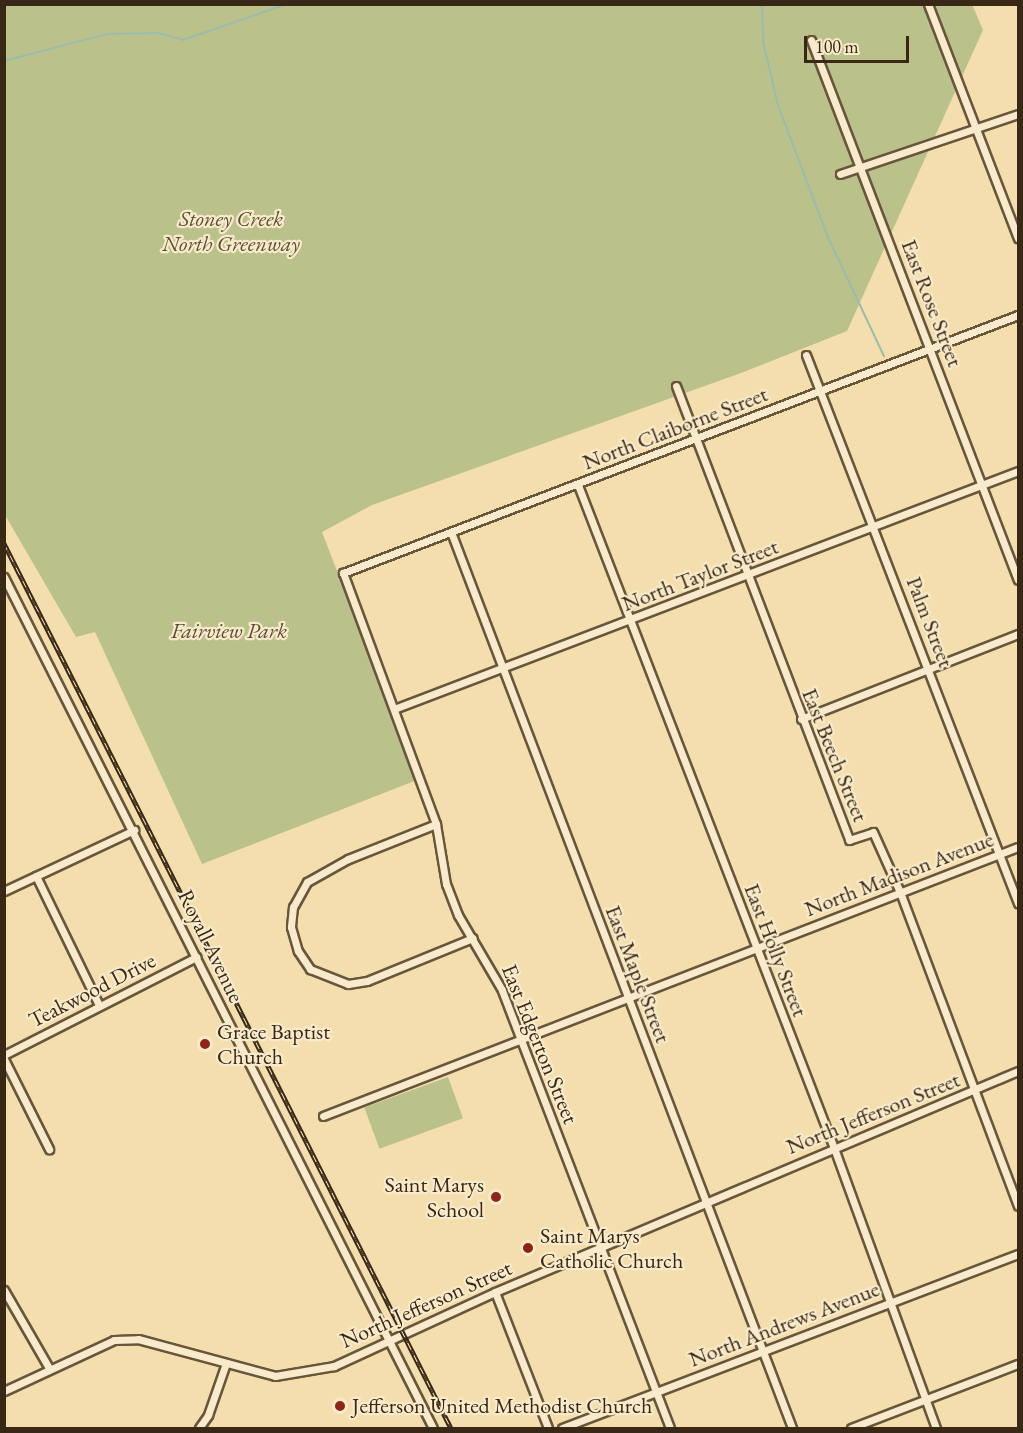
<!DOCTYPE html>
<style>
body{margin:0}
#map{position:relative;width:1023px;height:1433px;overflow:hidden;background:#f4deae;font-family:"EB Garamond",serif}
div>[style]{position:absolute}
.green>*{inset:0;background:#bac18b;transform-origin:0 0}
.stream>*{height:2px;margin:-1px;padding:0 1px;transform-origin:1px;border-radius:1px;background:#9cbcab}
.roads{filter:drop-shadow(2px 0 #68563b) drop-shadow(-2px 0 #68563b) drop-shadow(0 2px #68563b) drop-shadow(0 -2px #68563b)}
.minor>*{height:7px;margin:-3.5px;padding:0 3.5px;transform-origin:3.5px;border-radius:3.5px;background:#f8eaca}
.rail>*{height:4.5px;margin-top:-2.25px;transform-origin:0;background:repeating-linear-gradient(90deg,#f8eaca 0 7px,#392815 0 14px);box-sizing:border-box;border-block:2px solid #392815}
.dots>*{width:16px;height:16px;translate:-50% -50%;box-sizing:border-box;border:3px solid #f8eaca;border-radius:50%}
span{translate:-50% -50%;white-space:nowrap;text-align:center;line-height:1.15;-webkit-text-stroke:4.5px #f8eaca;paint-order:stroke}
.park-label{font-size:22px;color:#594e32;font-style:italic}
.street-label{font-size:22px;color:#392815}
.poi-label{font-size:22px;color:#392815}
.left{translate:0 -50%;text-align:left}
.right{translate:-100% -50%;text-align:right}
.frame{position:absolute;inset:0;border:6px solid #392815;pointer-events:none}
.scale{position:absolute;left:804px;top:36px;width:105px;height:27px;box-sizing:border-box;border:3px solid #392815;border-top:0;padding-left:8px;font-size:18px;line-height:21px;white-space:nowrap;color:#392815;-webkit-text-stroke:4px #f8eaca;paint-order:stroke}
</style>
<div id="map">
<div class="green">
<i style="clip-path:polygon(972px 4px,983px 30px,847px 331px,741px 373px,372px 505px,322px 532px,417px 780px,202px 864px,95px 632px,76px 637px,5px 515px,4px 5px)"></i>
<i style="left:448px;top:1077px;width:44px;height:89px;rotate:70deg"></i>
</div>
<div class="stream">
<i style="left:762px;top:4px;width:38px;rotate:88deg"></i>
<i style="left:763px;top:42px;width:65px;rotate:76.6deg"></i>
<i style="left:778px;top:105px;width:139px;rotate:69.3deg"></i>
<i style="left:827px;top:235px;width:134px;rotate:64.8deg"></i>
<i style="left:4px;top:61px;width:106px;rotate:-14.7deg"></i>
<i style="left:107px;top:34px;width:52px;rotate:-1.1deg"></i>
<i style="left:159px;top:33px;width:25px;rotate:16deg"></i>
<i style="left:183px;top:40px;width:110px;rotate:-19.1deg"></i>
</div>
<div class="roads">
<div class="minor">
<i style="left:928px;top:4px;width:251px;rotate:69deg"></i>
<i style="left:811px;top:40px;width:578px;rotate:69.03deg"></i>
<i style="left:840px;top:174px;width:188px;rotate:-18.6deg"></i>
<i style="left:806px;top:355px;width:588px;rotate:68.85deg"></i>
<i style="left:676px;top:386px;width:486px;rotate:69.1deg"></i>
<i style="left:849px;top:840px;width:25px;rotate:-18deg"></i>
<i style="left:873px;top:832px;width:66px;rotate:65.8deg"></i>
<i style="left:900px;top:892px;width:335px;rotate:69.4deg"></i>
<i style="left:578px;top:485px;width:711px;rotate:68.89deg"></i>
<i style="left:834px;top:1148px;width:298px;rotate:70deg"></i>
<i style="left:451px;top:532px;width:959px;rotate:69.16deg"></i>
<i style="left:4px;top:577px;width:953px;rotate:63.25deg"></i>
<i style="left:394px;top:709px;width:668px;rotate:-20.88deg"></i>
<i style="left:801px;top:719px;width:233px;rotate:-21.4deg"></i>
<i style="left:436px;top:824px;width:95px;rotate:158.3deg"></i>
<i style="left:348px;top:859px;width:47px;rotate:150.7deg"></i>
<i style="left:307px;top:882px;width:29px;rotate:119deg"></i>
<i style="left:293px;top:907px;width:20px;rotate:96deg"></i>
<i style="left:291px;top:927px;width:25px;rotate:74deg"></i>
<i style="left:298px;top:951px;width:22px;rotate:56deg"></i>
<i style="left:310px;top:969px;width:41px;rotate:21.5deg"></i>
<i style="left:348px;top:984px;width:19px;rotate:-9deg"></i>
<i style="left:367px;top:981px;width:114px;rotate:-22.1deg"></i>
<i style="left:36px;top:876px;width:144px;rotate:64deg"></i>
<i style="left:4px;top:891px;width:144px;rotate:-25.1deg"></i>
<i style="left:4px;top:1055px;width:216px;rotate:-27deg"></i>
<i style="left:4px;top:1059px;width:101px;rotate:63.4deg"></i>
<i style="left:323px;top:1116px;width:745px;rotate:-21.16deg"></i>
<i style="left:4px;top:1290px;width:90px;rotate:60deg"></i>
<i style="left:495px;top:1292px;width:146px;rotate:68.7deg"></i>
<i style="left:4px;top:1391px;width:121px;rotate:-24.9deg"></i>
<i style="left:114px;top:1340px;width:24px;rotate:-2deg"></i>
<i style="left:138px;top:1339px;width:142px;rotate:15.1deg"></i>
<i style="left:275px;top:1376px;width:60px;rotate:-9.6deg"></i>
<i style="left:334px;top:1366px;width:177px;rotate:-24.7deg"></i>
<i style="left:495px;top:1292px;width:568px;rotate:-22.91deg"></i>
<i style="left:199px;top:1428px;width:16px;rotate:-55deg"></i>
<i style="left:208px;top:1415px;width:55px;rotate:-70.9deg"></i>
<i style="left:562px;top:1428px;width:488px;rotate:-20.9deg"></i>
<i style="left:670px;top:1428px;width:469px;rotate:-111deg"></i>
<i style="left:502px;top:990px;width:87px;rotate:-120.4deg"></i>
<i style="left:458px;top:915px;width:33px;rotate:-111deg"></i>
<i style="left:446px;top:884px;width:61px;rotate:-99.5deg"></i>
<i style="left:436px;top:824px;width:268px;rotate:-110.3deg"></i>
<i style="left:343px;top:573px;width:723px;rotate:-20.92deg"></i>
<i style="left:851px;top:1428px;width:179px;rotate:-21deg"></i>
</div>
</div>
<div class="rail">
<i style="left:4px;top:543px;width:991px;rotate:63.2deg"></i>
</div>
<div class="dots">
<i style="left:205px;top:1044px;background:#8f2418"></i>
<i style="left:496px;top:1197px;background:#8f2418"></i>
<i style="left:528px;top:1248px;background:#8f2418"></i>
<i style="left:340px;top:1406px;background:#8f2418"></i>
</div>
<div class="park-label">
<span style="left:231px;top:231px">Stoney Creek<br>North Greenway</span>
<span style="left:229px;top:631px">Fairview Park</span>
</div>
<div class="street-label">
<span style="left:932px;top:303px;rotate:69deg">East Rose Street</span>
<span style="left:675px;top:428px;rotate:-21deg">North Claiborne Street</span>
<span style="left:700px;top:575px;rotate:-21deg">North Taylor Street</span>
<span style="left:930px;top:622px;rotate:69deg">Palm Street</span>
<span style="left:835px;top:755px;rotate:68deg">East Beech Street</span>
<span style="left:899px;top:874px;rotate:-21deg">North Madison Avenue</span>
<span style="left:211px;top:946px;rotate:64deg">Royall Avenue</span>
<span style="left:776px;top:950px;rotate:69deg">East Holly Street</span>
<span style="left:638px;top:974px;rotate:69deg">East Maple Street</span>
<span style="left:92px;top:990px;rotate:-27deg">Teakwood Drive</span>
<span style="left:540px;top:1044px;rotate:68deg">East Edgerton Street</span>
<span style="left:873px;top:1113px;rotate:-22deg">North Jefferson Street</span>
<span style="left:426px;top:1304px;rotate:-24deg">North Jefferson Street</span>
<span style="left:784px;top:1324px;rotate:-21deg">North Andrews Avenue</span>
</div>
<div class="poi-label">
<span class="left" style="left:217px;top:1044px">Grace Baptist<br>Church</span>
<span class="right" style="left:484px;top:1197px">Saint Marys<br>School</span>
<span class="left" style="left:540px;top:1248px">Saint Marys<br>Catholic Church</span>
<span class="left" style="left:352px;top:1406px">Jefferson United Methodist Church</span>
</div>
<div class="frame"></div>
<div class="scale">100 m</div>
</div>
